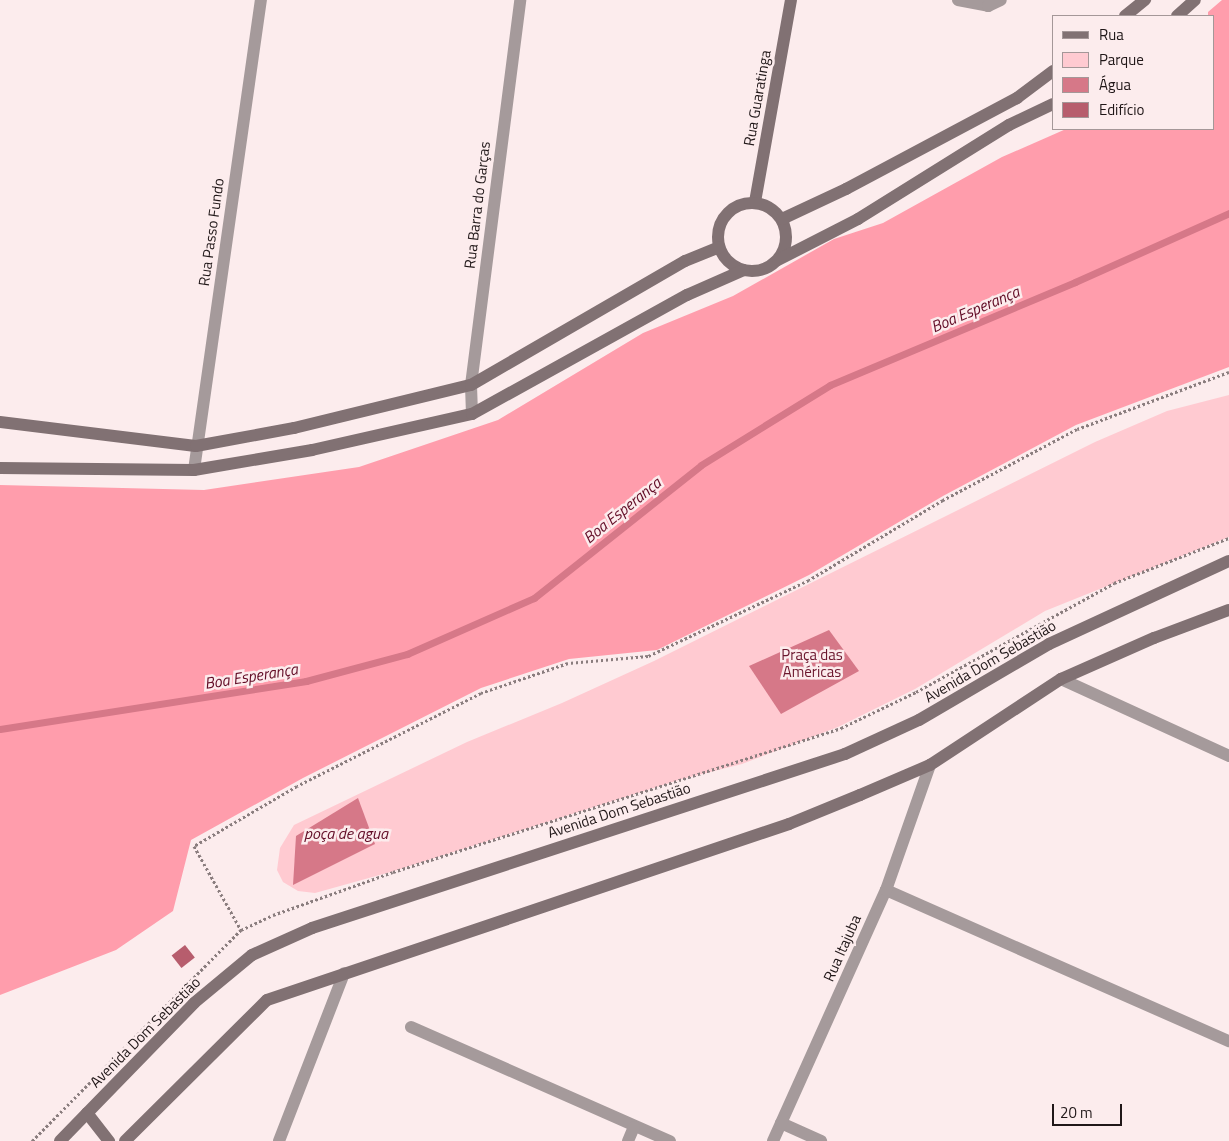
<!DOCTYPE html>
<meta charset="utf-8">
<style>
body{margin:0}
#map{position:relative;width:1229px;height:1141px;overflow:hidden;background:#fceced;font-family:"Titillium Web",sans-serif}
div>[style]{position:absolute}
.green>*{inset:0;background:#ffcad1}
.forest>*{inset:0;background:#ff9dac}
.water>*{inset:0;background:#d67888}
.stream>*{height:7px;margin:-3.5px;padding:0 3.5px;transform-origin:3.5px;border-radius:3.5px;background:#d67888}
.building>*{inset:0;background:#b75d6d;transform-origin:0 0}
.path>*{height:3px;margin-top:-1.5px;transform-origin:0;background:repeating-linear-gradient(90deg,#8a7d7e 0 2.5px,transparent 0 5px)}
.lane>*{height:12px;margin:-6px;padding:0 6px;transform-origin:6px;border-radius:6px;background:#a59a9b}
.street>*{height:12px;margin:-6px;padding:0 6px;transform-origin:6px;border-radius:6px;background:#a59a9b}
.secondary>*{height:12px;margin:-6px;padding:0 6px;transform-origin:6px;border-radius:6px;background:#817173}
.secondary>.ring{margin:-6px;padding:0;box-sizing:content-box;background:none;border:12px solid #817173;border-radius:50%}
span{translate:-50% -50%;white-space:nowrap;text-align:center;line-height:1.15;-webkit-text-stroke:5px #fceced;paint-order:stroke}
.street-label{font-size:15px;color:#201718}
.park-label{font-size:15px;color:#6c172e}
.water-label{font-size:16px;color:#620c26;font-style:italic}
.legend{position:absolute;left:1052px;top:15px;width:162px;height:115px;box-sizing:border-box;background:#fceced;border:1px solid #a49798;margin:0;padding:6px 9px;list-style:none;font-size:15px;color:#201718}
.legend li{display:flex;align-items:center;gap:10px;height:25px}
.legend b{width:25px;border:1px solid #a49798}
.scale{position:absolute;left:1052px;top:1104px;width:70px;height:22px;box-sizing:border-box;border:2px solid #201718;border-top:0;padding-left:6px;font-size:15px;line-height:18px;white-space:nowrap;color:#201718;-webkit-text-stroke:4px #fceced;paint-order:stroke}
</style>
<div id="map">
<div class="green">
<i style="clip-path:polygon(1229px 395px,1229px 537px,1045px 611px,915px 689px,838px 727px,742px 764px,682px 779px,394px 871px,315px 893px,298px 891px,283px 882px,277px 870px,280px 848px,294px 825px,467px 742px,562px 703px,654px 661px,1095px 442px,1167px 411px)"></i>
</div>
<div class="forest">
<i style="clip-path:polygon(1222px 0,1229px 0,1229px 367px,1076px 425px,943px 496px,809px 575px,657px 650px,569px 659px,481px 688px,303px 778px,191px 840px,173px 911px,116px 950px,0 995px,0 485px,204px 490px,359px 467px,498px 420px,643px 333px,733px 296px,834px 239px,883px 223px,1002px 157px,1066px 129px,1213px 129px,1213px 16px,1208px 16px,1208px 12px)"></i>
</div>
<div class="water">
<i style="clip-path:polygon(829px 630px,859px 671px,781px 714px,749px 666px)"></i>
<i style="clip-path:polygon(358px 798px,375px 844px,293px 885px,296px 836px)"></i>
</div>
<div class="stream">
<i style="left:0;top:729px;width:310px;rotate:-8.9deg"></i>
<i style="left:306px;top:681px;width:105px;rotate:-15deg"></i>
<i style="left:407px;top:654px;width:139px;rotate:-23.8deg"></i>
<i style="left:534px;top:598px;width:213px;rotate:-38.5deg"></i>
<i style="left:701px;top:465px;width:152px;rotate:-31.8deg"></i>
<i style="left:830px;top:385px;width:266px;rotate:-22.8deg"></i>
<i style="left:1075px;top:282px;width:169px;rotate:-24.1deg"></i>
</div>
<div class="building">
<i style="left:185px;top:945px;width:16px;height:17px;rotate:52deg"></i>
</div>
<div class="path">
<i style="left:1229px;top:372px;width:162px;rotate:159.4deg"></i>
<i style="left:1077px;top:429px;width:152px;rotate:152.1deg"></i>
<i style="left:943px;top:500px;width:156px;rotate:149.2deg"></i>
<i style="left:809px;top:580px;width:178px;rotate:154.7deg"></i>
<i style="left:648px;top:656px;width:80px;rotate:175deg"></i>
<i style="left:568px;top:663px;width:92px;rotate:161deg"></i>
<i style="left:481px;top:693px;width:206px;rotate:153.2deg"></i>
<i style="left:297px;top:786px;width:119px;rotate:149.8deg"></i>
<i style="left:194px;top:846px;width:96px;rotate:60.8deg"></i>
<i style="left:241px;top:930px;width:35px;rotate:-25deg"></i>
<i style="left:273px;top:915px;width:127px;rotate:-19.7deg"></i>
<i style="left:393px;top:872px;width:471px;rotate:-17.8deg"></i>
<i style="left:841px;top:728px;width:83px;rotate:-25.6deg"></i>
<i style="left:916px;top:692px;width:226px;rotate:-28.8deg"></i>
<i style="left:1114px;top:583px;width:123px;rotate:-21.4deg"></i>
<i style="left:32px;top:1141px;width:297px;rotate:-45.3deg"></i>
</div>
<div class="lane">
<i style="left:411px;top:1027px;width:283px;rotate:23.8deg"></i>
<i style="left:279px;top:1141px;width:180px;rotate:-68.8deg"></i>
<i style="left:628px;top:1141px;width:15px;rotate:-67deg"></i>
</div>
<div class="street">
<i style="left:958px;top:0;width:31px;rotate:11deg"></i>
<i style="left:988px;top:6px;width:14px;rotate:-25deg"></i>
<i style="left:472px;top:414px;width:29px;rotate:-92deg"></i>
<i style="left:471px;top:385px;width:388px;rotate:-82.7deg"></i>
<i style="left:194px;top:470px;width:475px;rotate:-81.9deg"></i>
<i style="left:1061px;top:679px;width:185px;rotate:24.6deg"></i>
<i style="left:886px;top:890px;width:375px;rotate:23.8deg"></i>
<i style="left:781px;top:1123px;width:44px;rotate:24.2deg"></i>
<i style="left:773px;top:1141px;width:275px;rotate:-65.8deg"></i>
<i style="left:886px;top:890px;width:133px;rotate:-70.6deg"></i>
</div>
<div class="secondary">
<i style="left:1125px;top:16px;width:26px;rotate:-39deg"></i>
<i style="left:1177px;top:16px;width:24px;rotate:-42deg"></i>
<i style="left:755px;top:202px;width:205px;rotate:-79.9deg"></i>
<i class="ring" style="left:718px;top:203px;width:56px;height:56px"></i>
<i style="left:782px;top:219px;width:71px;rotate:-25.1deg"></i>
<i style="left:846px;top:189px;width:194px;rotate:-28deg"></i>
<i style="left:1017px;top:98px;width:45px;rotate:-36.9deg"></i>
<i style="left:778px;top:260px;width:90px;rotate:-27.1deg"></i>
<i style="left:858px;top:219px;width:178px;rotate:-31.9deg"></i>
<i style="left:1009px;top:125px;width:49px;rotate:-25.5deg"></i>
<i style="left:0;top:422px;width:197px;rotate:7deg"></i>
<i style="left:196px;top:446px;width:100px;rotate:-10.4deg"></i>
<i style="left:294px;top:428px;width:182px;rotate:-13.7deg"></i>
<i style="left:471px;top:385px;width:247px;rotate:-30.1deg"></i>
<i style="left:685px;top:261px;width:37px;rotate:-22deg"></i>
<i style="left:0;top:468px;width:194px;rotate:0.6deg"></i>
<i style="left:194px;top:470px;width:120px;rotate:-9.6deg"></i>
<i style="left:312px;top:450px;width:164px;rotate:-12.7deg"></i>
<i style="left:472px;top:414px;width:246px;rotate:-29deg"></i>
<i style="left:687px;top:295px;width:62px;rotate:-23.7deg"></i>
<i style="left:87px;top:1113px;width:36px;rotate:52deg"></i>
<i style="left:60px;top:1141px;width:192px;rotate:-45.8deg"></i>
<i style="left:194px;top:1003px;width:75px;rotate:-39.6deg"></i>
<i style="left:252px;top:955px;width:66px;rotate:-24.2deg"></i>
<i style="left:312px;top:928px;width:561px;rotate:-18.08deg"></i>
<i style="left:845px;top:754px;width:81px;rotate:-24.7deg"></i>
<i style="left:919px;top:720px;width:151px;rotate:-30.3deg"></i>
<i style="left:1049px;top:644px;width:198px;rotate:-24.8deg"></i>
<i style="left:125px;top:1141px;width:200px;rotate:-44.8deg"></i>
<i style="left:267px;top:1000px;width:551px;rotate:-18.63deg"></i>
<i style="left:789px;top:824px;width:77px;rotate:-22.2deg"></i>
<i style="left:860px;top:795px;width:76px;rotate:-23.2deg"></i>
<i style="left:930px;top:765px;width:157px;rotate:-33.3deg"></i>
<i style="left:1061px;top:679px;width:102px;rotate:-23.8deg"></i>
<i style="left:1154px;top:638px;width:80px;rotate:-20.5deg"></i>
</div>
<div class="street-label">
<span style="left:757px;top:98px;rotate:-80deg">Rua Guaratinga</span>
<span style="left:477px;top:205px;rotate:-83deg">Rua Barra do Garças</span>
<span style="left:211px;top:232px;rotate:-82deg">Rua Passo Fundo</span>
<span style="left:990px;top:661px;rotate:-30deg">Avenida Dom Sebastião</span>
<span style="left:619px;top:810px;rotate:-18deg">Avenida Dom Sebastião</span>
<span style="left:842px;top:948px;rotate:-66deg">Rua Itajuba</span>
<span style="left:145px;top:1032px;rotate:-45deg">Avenida Dom Sebastião</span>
</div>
<div class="park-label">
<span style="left:812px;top:663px">Praça das<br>Américas</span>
</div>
<div class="water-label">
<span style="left:975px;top:309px;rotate:-23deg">Boa Esperança</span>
<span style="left:622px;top:510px;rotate:-39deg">Boa Esperança</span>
<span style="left:251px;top:676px;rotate:-9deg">Boa Esperança</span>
<span style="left:346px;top:833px">poça de agua</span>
</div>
<ul class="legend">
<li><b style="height:6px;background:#817173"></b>Rua</li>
<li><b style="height:14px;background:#ffcad1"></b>Parque</li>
<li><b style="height:14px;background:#d67888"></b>Água</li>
<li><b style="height:14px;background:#b75d6d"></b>Edifício</li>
</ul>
<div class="scale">20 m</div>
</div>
